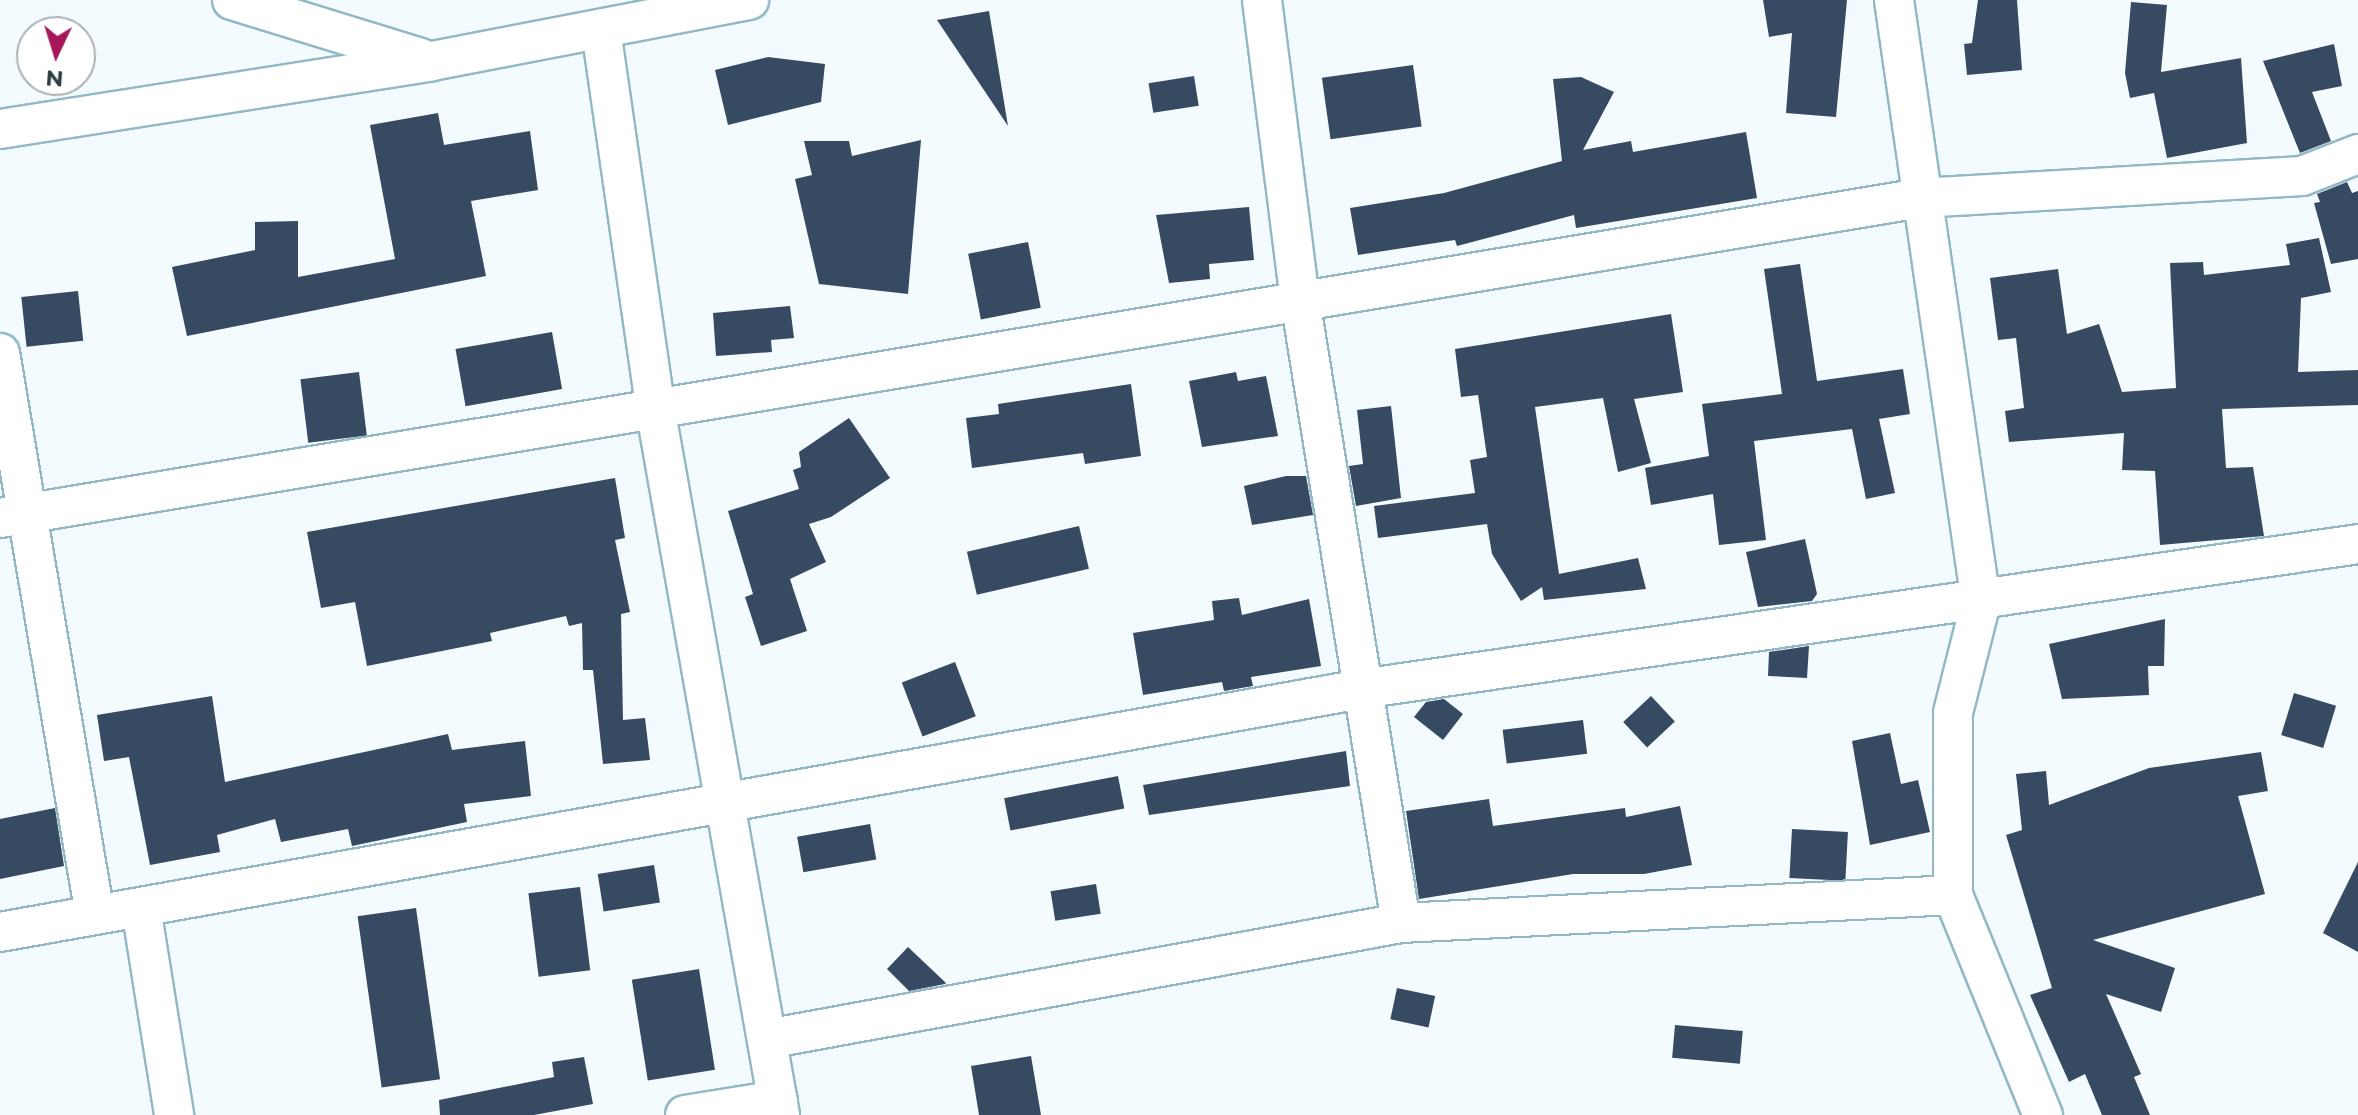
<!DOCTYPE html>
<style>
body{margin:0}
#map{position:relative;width:2358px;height:1115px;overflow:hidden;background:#f3fbfe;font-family:Montserrat,sans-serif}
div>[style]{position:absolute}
.building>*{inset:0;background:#364b61;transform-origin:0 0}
.roads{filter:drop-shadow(2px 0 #92b8c6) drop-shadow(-2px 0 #92b8c6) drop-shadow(0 2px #92b8c6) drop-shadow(0 -2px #92b8c6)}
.street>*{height:38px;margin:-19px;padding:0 19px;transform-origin:19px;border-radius:19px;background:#fff}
span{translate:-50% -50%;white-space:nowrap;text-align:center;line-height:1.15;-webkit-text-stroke:8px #fff;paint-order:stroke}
.north{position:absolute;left:16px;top:16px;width:80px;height:80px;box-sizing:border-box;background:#fff;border:2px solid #abb1b4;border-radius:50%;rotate:184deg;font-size:22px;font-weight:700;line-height:32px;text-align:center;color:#2e3d43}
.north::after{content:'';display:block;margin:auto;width:28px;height:36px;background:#a61759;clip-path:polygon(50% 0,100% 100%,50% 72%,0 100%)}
</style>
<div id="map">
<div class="building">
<i style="clip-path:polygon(1763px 0,1847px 0,1836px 117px,1786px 113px,1792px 33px,1769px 37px)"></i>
<i style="clip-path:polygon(1978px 0,2017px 0,2022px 70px,1967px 75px,1964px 44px,1972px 43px)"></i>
<i style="clip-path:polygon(2131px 2px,2167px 5px,2161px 72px,2241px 58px,2247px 143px,2167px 158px,2154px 93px,2130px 98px,2125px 73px)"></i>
<i style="clip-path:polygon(989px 11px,1008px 126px,937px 20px)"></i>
<i style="clip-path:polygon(2334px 44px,2342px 86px,2312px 92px,2331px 141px,2300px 153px,2263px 61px)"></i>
<i style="clip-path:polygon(768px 57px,825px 64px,821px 102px,728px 125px,715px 70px)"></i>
<i style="left:1413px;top:65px;width:62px;height:92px;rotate:82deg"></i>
<i style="left:1194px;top:76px;width:30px;height:46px;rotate:81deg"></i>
<i style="clip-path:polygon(1581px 77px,1614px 92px,1583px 150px,1631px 141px,1633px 152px,1746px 132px,1757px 198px,1576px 228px,1574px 215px,1457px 246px,1455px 240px,1358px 255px,1350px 208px,1444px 193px,1562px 161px,1553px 79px)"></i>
<i style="clip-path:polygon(438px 113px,444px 145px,530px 131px,538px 190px,471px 201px,486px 276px,187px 336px,172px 267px,255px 250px,255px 222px,298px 221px,298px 277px,395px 259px,370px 125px)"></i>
<i style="clip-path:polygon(921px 140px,908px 294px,819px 284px,795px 179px,812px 175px,804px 141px,849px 141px,852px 156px)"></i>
<i style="clip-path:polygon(2347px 182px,2352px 193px,2358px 191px,2358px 259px,2331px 264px,2314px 203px,2320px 202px,2317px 194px)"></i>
<i style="clip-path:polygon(1249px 207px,1254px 260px,1209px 264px,1210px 279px,1169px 283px,1156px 215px)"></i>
<i style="clip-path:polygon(2319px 238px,2331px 292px,2301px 298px,2298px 372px,2358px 370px,2358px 405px,2222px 409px,2226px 468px,2253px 467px,2264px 536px,2160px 545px,2155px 471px,2122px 470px,2124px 433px,2009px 442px,2005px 411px,2024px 408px,2016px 338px,1998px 340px,1990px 278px,2058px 269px,2067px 334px,2099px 324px,2122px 392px,2176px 388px,2170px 263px,2203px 262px,2204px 275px,2290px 265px,2286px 244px)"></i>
<i style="left:1028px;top:242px;width:67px;height:61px;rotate:79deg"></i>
<i style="clip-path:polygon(1800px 264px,1817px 381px,1903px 369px,1910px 414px,1879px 419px,1895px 493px,1866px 499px,1852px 429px,1754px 441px,1766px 540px,1719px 545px,1713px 494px,1651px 505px,1645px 468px,1709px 456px,1702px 404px,1782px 394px,1764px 269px)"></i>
<i style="left:78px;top:291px;width:50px;height:57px;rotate:84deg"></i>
<i style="clip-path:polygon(790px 306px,794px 338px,771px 340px,772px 352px,716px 356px,713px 313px)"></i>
<i style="clip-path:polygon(1671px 314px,1683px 392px,1634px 399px,1651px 463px,1618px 472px,1603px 398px,1535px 407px,1559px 574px,1638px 558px,1646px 589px,1544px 600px,1542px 587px,1521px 601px,1492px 554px,1487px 524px,1378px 538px,1374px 506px,1475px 493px,1470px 460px,1487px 457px,1478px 395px,1461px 397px,1455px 349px)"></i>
<i style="left:552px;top:332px;width:58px;height:98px;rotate:80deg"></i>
<i style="left:359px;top:372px;width:64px;height:59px;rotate:83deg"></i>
<i style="clip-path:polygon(1236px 372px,1238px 381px,1266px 376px,1278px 436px,1202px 447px,1189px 381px)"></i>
<i style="clip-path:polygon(1131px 384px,1141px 456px,1085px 464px,1083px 453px,972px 468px,966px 418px,999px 414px,998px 404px)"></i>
<i style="clip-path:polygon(1391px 406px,1401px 498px,1356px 506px,1349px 466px,1363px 464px,1357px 410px)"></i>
<i style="clip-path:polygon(849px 418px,890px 478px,831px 517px,809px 524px,826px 562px,790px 579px,807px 631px,761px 646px,745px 597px,753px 594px,728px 511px,799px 489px,793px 470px,801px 467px,799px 452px)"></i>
<i style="clip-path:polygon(1286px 476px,1306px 476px,1313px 515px,1252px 525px,1244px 486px)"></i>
<i style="clip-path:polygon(615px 478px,625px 538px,615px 540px,630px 612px,621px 614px,623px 720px,645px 718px,650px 760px,603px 764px,593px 670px,583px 670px,582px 623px,569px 626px,566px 616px,490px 633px,492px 641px,367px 666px,355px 602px,321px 608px,307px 532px)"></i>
<i style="left:1079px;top:526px;width:44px;height:115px;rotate:77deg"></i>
<i style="clip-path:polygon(1805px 539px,1817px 594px,1812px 601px,1758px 607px,1746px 552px)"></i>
<i style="clip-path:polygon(1239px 598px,1242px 615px,1309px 599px,1321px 666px,1251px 677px,1253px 686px,1224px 691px,1222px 682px,1143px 695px,1133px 633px,1214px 620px,1212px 601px)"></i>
<i style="clip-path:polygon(2165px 619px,2164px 666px,2148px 666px,2149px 695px,2062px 699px,2049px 644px)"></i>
<i style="clip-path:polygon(1809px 646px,1807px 678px,1768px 676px,1769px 652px)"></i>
<i style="left:955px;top:662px;width:58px;height:57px;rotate:69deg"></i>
<i style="left:2294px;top:693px;width:44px;height:44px;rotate:17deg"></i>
<i style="clip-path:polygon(212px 696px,225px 782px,448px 734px,452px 750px,525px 741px,531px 796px,464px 804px,467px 822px,352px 846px,348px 829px,281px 842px,275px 819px,217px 835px,220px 852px,150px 865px,129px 757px,104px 761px,97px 715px)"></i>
<i style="left:1651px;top:696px;width:35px;height:38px;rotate:47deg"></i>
<i style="clip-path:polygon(1444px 699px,1463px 714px,1443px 740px,1414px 717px,1426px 702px)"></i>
<i style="left:1583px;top:720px;width:34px;height:81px;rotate:83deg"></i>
<i style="clip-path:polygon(1890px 733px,1901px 784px,1918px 780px,1930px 832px,1870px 845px,1852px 741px)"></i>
<i style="clip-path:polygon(1346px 751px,1350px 786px,1149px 815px,1143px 785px)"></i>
<i style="clip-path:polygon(2261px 752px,2268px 791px,2238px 796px,2265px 894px,2093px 940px,2175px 968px,2161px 1012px,2106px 994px,2141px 1074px,2134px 1077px,2150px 1115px,2102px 1115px,2085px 1074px,2069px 1082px,2030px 995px,2052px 988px,2006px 835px,2022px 830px,2016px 774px,2046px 771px,2049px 805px,2149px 768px)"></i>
<i style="left:1118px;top:776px;width:33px;height:116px;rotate:79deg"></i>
<i style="clip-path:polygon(1489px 799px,1493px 826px,1625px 808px,1626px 817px,1680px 806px,1692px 865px,1644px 874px,1573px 874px,1419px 899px,1406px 811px)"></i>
<i style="clip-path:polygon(55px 808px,64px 866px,0 879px,0 819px)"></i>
<i style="left:870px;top:824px;width:36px;height:74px;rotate:80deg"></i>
<i style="left:1792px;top:829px;width:56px;height:49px;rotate:3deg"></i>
<i style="clip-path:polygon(2358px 862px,2358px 952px,2323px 933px)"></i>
<i style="left:654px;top:865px;width:38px;height:57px;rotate:81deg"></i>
<i style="left:1096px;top:884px;width:30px;height:46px;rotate:81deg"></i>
<i style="left:580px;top:887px;width:84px;height:52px;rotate:83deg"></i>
<i style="left:416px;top:908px;width:173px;height:59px;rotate:82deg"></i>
<i style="clip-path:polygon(908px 947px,946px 983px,945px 984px,909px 991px,887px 969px)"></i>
<i style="left:699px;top:969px;width:102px;height:68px;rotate:81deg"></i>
<i style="left:1397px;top:988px;width:39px;height:32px;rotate:12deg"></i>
<i style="left:1675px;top:1025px;width:68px;height:33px;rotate:5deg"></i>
<i style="clip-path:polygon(1031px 1056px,1041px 1115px,979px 1115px,971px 1066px)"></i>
<i style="clip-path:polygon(584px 1057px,593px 1104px,534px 1115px,440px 1115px,439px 1100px,554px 1077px,552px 1062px)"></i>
</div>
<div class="roads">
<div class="street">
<i style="left:232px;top:0;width:198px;rotate:17.1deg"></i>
<i style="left:1262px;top:0;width:302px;rotate:82.8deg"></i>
<i style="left:1300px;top:300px;width:631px;rotate:80.79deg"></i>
<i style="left:1894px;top:0;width:608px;rotate:81.78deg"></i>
<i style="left:1981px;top:602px;width:114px;rotate:104.2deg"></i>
<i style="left:1953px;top:713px;width:182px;rotate:90deg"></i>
<i style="left:1953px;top:895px;width:238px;rotate:67.8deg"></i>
<i style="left:601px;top:30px;width:387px;rotate:81.8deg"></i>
<i style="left:656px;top:413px;width:713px;rotate:79.98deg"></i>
<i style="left:0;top:129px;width:437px;rotate:-8.9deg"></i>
<i style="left:432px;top:61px;width:323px;rotate:-10.9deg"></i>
<i style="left:0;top:353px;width:570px;rotate:80.41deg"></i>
<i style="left:0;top:518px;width:1946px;rotate:-9.46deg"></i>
<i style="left:1920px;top:198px;width:383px;rotate:-3.3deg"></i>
<i style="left:2302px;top:176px;width:60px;rotate:-21.4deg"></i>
<i style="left:141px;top:908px;width:210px;rotate:80.9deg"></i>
<i style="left:0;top:932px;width:1383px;rotate:-10.12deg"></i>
<i style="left:1361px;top:689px;width:1007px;rotate:-8.27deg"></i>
<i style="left:767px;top:1039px;width:645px;rotate:-10.37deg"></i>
<i style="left:1401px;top:923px;width:553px;rotate:-2.9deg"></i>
<i style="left:685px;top:1115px;width:94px;rotate:-9.2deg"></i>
</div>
</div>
<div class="north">N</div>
</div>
